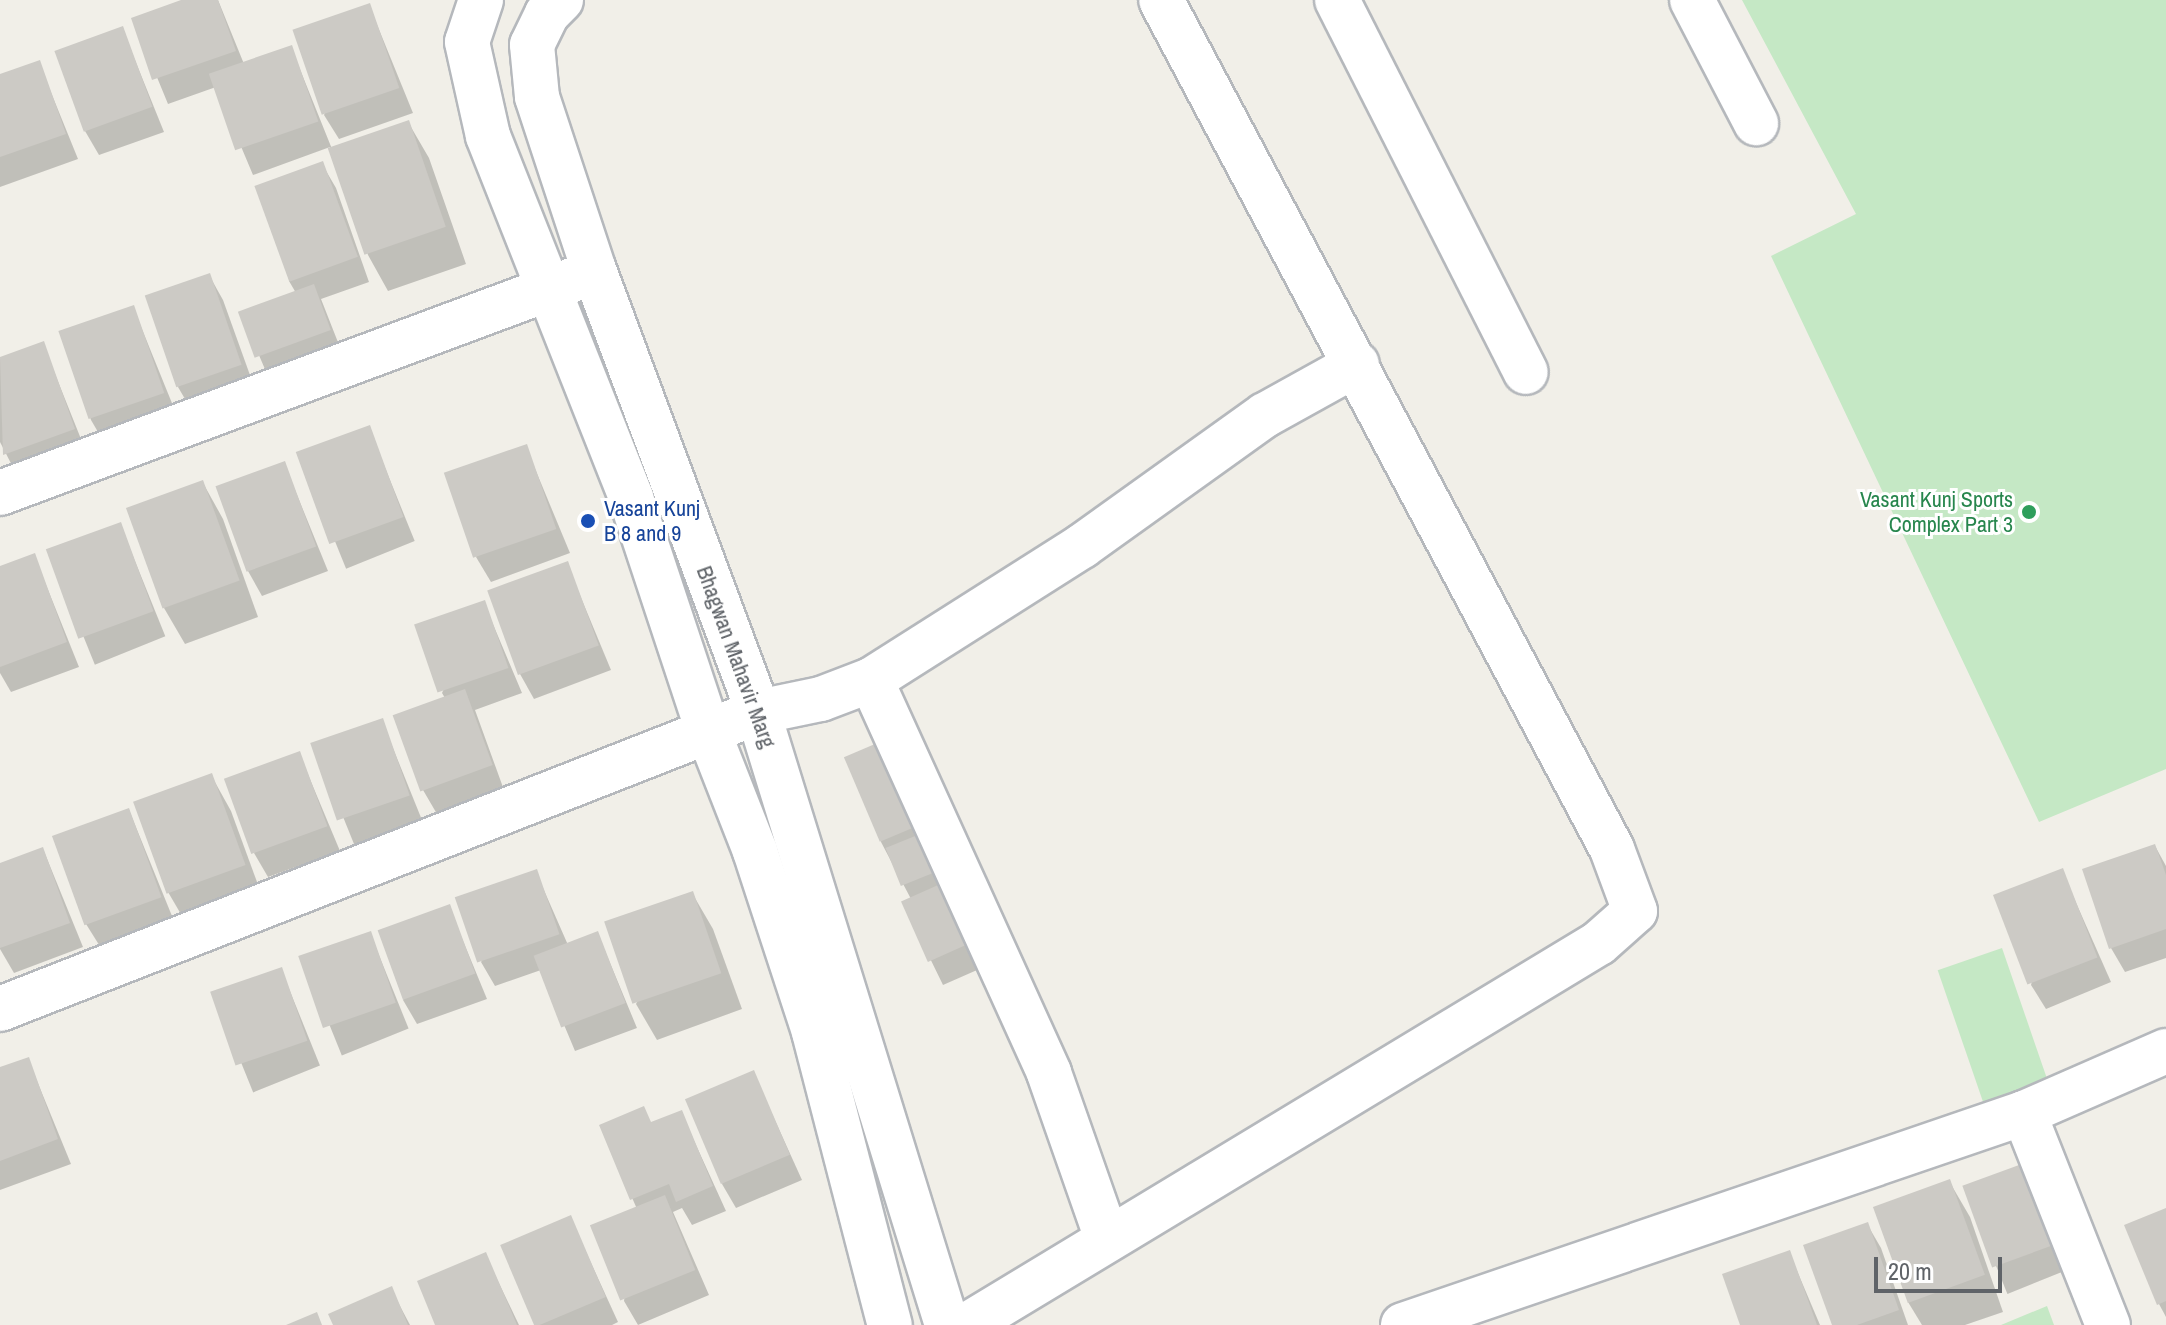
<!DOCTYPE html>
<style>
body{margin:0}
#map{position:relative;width:2166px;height:1325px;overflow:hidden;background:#f1efe8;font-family:"Archivo Narrow",sans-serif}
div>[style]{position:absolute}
.green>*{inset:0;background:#c5e8c5;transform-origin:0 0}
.shadow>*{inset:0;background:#0003;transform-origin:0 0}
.building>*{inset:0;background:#cccac5;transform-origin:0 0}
.roads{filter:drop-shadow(2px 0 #b5b8bc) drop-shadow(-2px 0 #b5b8bc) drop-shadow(0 2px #b5b8bc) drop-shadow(0 -2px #b5b8bc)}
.minor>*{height:44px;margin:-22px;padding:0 22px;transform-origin:22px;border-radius:22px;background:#fff}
.dots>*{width:22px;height:22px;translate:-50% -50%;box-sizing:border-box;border:4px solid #fff;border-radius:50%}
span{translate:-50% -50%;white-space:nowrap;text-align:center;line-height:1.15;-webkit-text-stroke:6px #fff;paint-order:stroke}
.leisure-label{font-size:22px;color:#27864d}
.right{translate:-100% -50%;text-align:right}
.transit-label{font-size:22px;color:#164399}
.left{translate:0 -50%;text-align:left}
.street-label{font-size:22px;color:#5f6368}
.scale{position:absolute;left:1874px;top:1257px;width:128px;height:36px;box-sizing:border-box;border:4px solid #5f6368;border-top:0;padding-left:10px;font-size:24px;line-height:28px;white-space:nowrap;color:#5f6368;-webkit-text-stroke:6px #fff;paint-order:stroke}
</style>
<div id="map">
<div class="green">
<i style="clip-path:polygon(1742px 0,2166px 0,2166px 769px,2039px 822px,1771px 256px,1856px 214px)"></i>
<i style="left:2002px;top:948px;width:146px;height:68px;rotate:71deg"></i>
<i style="clip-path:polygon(2047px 1306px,2054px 1325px,2001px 1325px)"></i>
</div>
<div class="shadow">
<i style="clip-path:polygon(187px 0,218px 0,244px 64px,291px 47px,332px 149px,408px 122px,429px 158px,466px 264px,388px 291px,368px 255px,330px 147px,253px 175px,216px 87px,168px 104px,133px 19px)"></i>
<i style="clip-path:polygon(369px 5px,413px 113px,339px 139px,324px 115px)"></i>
<i style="clip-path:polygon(122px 28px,164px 132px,99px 155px,85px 131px)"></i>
<i style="clip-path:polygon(39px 63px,78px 159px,0 187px,0 76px)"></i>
<i style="clip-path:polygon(322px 164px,336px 188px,369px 282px,321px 299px,343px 355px,270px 381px,241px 313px,296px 293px,289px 281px)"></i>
<i style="clip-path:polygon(209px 275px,223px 300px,255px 389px,192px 411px,178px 387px)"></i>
<i style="clip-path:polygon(133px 307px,178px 418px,105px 444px,91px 420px,61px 332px)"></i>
<i style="clip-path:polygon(43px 344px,87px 454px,19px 479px,0 442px,0 359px)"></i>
<i style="left:369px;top:428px;width:122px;height:74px;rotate:68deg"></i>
<i style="clip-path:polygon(526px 447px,570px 553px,491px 582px,476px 557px)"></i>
<i style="clip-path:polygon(284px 463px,328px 571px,262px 596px,248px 571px)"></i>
<i style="clip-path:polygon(203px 483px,223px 519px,258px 617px,185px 644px,164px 608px)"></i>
<i style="left:120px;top:524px;width:121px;height:76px;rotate:68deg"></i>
<i style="clip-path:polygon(34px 555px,79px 667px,11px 692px,0 673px,0 568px)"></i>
<i style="clip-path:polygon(567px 564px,611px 670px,534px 699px,520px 674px)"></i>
<i style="clip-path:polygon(484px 603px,522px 693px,475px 710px,504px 790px,437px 814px,423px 790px,445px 698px,442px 693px)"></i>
<i style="left:382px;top:721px;width:107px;height:72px;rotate:68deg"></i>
<i style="clip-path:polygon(888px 740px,993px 963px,943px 985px,903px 903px,911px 899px,881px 842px)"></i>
<i style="clip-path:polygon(299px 753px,340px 851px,268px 877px,254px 853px)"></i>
<i style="clip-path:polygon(211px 775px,231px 811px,264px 901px,189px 928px,168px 892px)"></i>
<i style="clip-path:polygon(129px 810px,174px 921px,101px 948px,86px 924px)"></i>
<i style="clip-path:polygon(2155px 846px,2166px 866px,2166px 958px,2125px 972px,2111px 948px)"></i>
<i style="clip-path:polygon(43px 849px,83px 947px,14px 973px,0 949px,0 865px)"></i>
<i style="clip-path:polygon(2062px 871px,2111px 982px,2046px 1009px,2031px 985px)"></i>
<i style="clip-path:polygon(536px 872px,568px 945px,598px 934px,637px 1028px,575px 1051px,541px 970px,495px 986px,481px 962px)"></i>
<i style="clip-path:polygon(692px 893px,713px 929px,742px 1009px,657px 1040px,636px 1004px)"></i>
<i style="clip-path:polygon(449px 907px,487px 999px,417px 1024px,403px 1000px)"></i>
<i style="left:370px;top:933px;width:103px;height:72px;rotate:68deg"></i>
<i style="left:281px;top:969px;width:104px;height:72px;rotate:68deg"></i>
<i style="clip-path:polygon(28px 1059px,71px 1164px,0 1190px,0 1070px)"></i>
<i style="clip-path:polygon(753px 1072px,802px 1180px,736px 1208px,722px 1184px)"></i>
<i style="clip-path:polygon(681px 1112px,726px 1211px,692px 1225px,682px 1208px,673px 1212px,709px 1295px,638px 1325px,624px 1301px,637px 1209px,601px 1127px,652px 1124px)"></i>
<i style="left:2030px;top:1163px;width:113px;height:70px;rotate:68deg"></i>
<i style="clip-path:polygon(1949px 1181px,1970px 1217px,2003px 1312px,1965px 1325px,1922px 1325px,1908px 1302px)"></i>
<i style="clip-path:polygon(2166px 1210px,2166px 1317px,2159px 1304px)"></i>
<i style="clip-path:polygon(570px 1217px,618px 1322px,612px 1325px,536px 1325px,503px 1246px)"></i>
<i style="clip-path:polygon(1867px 1224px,1881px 1248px,1908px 1325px,1834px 1325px)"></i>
<i style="clip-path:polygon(1789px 1252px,1820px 1325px,1742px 1325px)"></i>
<i style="clip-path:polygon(485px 1254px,519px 1325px,437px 1325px)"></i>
<i style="clip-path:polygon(391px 1289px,410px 1325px,335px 1325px)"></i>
</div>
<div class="building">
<i style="clip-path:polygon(181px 0,218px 0,236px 51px,152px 80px,131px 18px)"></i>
<i style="left:370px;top:3px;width:90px;height:82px;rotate:71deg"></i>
<i style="left:123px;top:26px;width:86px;height:73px;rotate:70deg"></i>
<i style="left:292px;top:45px;width:81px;height:88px;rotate:71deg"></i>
<i style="clip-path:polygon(40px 60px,66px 134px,0 157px,0 74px)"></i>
<i style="left:409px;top:120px;width:113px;height:86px;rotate:71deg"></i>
<i style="left:323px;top:161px;width:102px;height:73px;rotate:70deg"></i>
<i style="left:210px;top:273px;width:97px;height:69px;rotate:71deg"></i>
<i style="left:314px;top:284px;width:49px;height:81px;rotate:70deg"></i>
<i style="left:134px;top:305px;width:93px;height:80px;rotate:71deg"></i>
<i style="clip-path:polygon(44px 341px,75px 429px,3px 455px,0 357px)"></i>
<i style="left:370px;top:425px;width:98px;height:79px;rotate:70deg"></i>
<i style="left:527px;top:444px;width:90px;height:88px;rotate:71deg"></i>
<i style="left:285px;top:461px;width:91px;height:74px;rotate:70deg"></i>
<i style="left:203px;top:480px;width:107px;height:82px;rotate:70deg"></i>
<i style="left:121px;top:522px;width:95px;height:80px;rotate:70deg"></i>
<i style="clip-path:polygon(35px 553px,67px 642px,0 667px,0 566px)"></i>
<i style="left:568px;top:561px;width:90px;height:86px;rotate:70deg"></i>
<i style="left:485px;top:600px;width:72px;height:75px;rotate:71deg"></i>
<i style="left:465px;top:689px;width:81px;height:77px;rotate:70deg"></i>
<i style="left:383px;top:718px;width:82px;height:77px;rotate:71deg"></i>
<i style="left:889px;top:738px;width:92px;height:49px;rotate:67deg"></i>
<i style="left:300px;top:751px;width:80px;height:81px;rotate:70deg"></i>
<i style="left:212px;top:773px;width:98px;height:84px;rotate:70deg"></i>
<i style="left:129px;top:808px;width:95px;height:82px;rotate:70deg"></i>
<i style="left:930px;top:830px;width:41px;height:48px;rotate:68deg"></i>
<i style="clip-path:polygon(2155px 844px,2166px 875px,2166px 929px,2109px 949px,2082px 869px)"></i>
<i style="clip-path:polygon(43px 847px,70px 923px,0 948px,0 863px)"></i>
<i style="left:2063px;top:868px;width:96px;height:75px;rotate:69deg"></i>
<i style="left:537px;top:869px;width:69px;height:87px;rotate:71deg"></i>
<i style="left:954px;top:878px;width:66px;height:58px;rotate:66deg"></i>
<i style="left:693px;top:891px;width:87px;height:94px;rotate:71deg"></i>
<i style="left:450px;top:904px;width:74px;height:77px;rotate:70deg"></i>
<i style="left:371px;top:931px;width:76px;height:77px;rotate:71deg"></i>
<i style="left:598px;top:931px;width:77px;height:69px;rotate:69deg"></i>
<i style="left:282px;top:967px;width:78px;height:76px;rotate:71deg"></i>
<i style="clip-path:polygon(29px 1057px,58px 1139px,0 1161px,0 1067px)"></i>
<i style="left:754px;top:1070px;width:92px;height:75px;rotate:67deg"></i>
<i style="clip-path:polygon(644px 1106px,651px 1122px,682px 1110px,713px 1186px,676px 1202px,669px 1184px,630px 1200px,599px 1125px)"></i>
<i style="left:2030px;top:1161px;width:87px;height:72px;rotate:70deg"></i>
<i style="left:1950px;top:1179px;width:102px;height:82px;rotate:70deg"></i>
<i style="left:665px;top:1195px;width:81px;height:81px;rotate:68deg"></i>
<i style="clip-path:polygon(2166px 1208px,2166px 1301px,2157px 1305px,2124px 1225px)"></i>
<i style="left:571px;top:1215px;width:89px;height:77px;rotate:67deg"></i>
<i style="clip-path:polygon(1868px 1222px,1899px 1310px,1857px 1325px,1832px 1325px,1803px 1245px)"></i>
<i style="clip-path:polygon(1790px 1250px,1817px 1325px,1740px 1325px,1722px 1274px)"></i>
<i style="clip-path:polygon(486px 1252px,517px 1325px,435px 1325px,417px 1281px)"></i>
<i style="clip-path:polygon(392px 1286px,408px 1325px,333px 1325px,328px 1314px)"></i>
<i style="clip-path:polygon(317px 1312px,322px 1325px,286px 1325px)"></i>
</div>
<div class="roads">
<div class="minor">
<i style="left:481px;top:0;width:44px;rotate:108.4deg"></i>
<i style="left:467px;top:42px;width:96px;rotate:77.4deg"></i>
<i style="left:488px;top:136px;width:389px;rotate:68.4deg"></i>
<i style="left:631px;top:498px;width:245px;rotate:71.7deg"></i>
<i style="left:708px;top:731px;width:129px;rotate:68.6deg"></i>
<i style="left:755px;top:851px;width:190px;rotate:71.9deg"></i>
<i style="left:814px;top:1032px;width:303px;rotate:75.5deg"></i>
<i style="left:561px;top:0;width:20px;rotate:135deg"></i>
<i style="left:547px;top:14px;width:34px;rotate:116deg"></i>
<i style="left:532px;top:45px;width:52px;rotate:84.5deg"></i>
<i style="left:537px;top:97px;width:182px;rotate:71.8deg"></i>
<i style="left:594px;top:270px;width:471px;rotate:69.6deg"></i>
<i style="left:758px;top:712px;width:641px;rotate:72.86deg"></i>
<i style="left:1337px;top:0;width:417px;rotate:63.1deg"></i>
<i style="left:1692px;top:0;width:139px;rotate:62.5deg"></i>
<i style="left:0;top:493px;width:614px;rotate:-20.41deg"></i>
<i style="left:871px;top:680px;width:431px;rotate:65.6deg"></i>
<i style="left:1049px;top:1073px;width:176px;rotate:70.7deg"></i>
<i style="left:0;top:1009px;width:814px;rotate:-21.4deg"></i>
<i style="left:758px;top:712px;width:64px;rotate:-11.7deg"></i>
<i style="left:821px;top:699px;width:53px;rotate:-20.8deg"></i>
<i style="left:871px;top:680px;width:250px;rotate:-32.4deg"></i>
<i style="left:1082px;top:546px;width:225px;rotate:-35.6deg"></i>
<i style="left:1265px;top:415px;width:105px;rotate:-29deg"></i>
<i style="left:2024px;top:1113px;width:228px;rotate:68.4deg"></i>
<i style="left:967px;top:1325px;width:738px;rotate:-31.15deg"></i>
<i style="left:1599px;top:943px;width:48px;rotate:-41.6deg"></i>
<i style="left:1635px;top:911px;width:66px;rotate:-110.4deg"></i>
<i style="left:1612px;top:849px;width:961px;rotate:-117.98deg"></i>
<i style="left:1403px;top:1325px;width:656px;rotate:-18.85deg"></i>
<i style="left:2024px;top:1113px;width:155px;rotate:-23.6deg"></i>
</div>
</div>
<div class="dots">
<i style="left:2029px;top:512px;background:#2e9e5b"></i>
<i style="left:588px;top:521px;background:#1a4fb4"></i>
</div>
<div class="leisure-label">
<span class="right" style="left:2013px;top:512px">Vasant Kunj Sports<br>Complex Part 3</span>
</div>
<div class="transit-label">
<span class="left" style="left:604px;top:521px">Vasant Kunj<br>B 8 and 9</span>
</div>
<div class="street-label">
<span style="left:736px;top:657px;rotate:70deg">Bhagwan Mahavir Marg</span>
</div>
<div class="scale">20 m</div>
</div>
